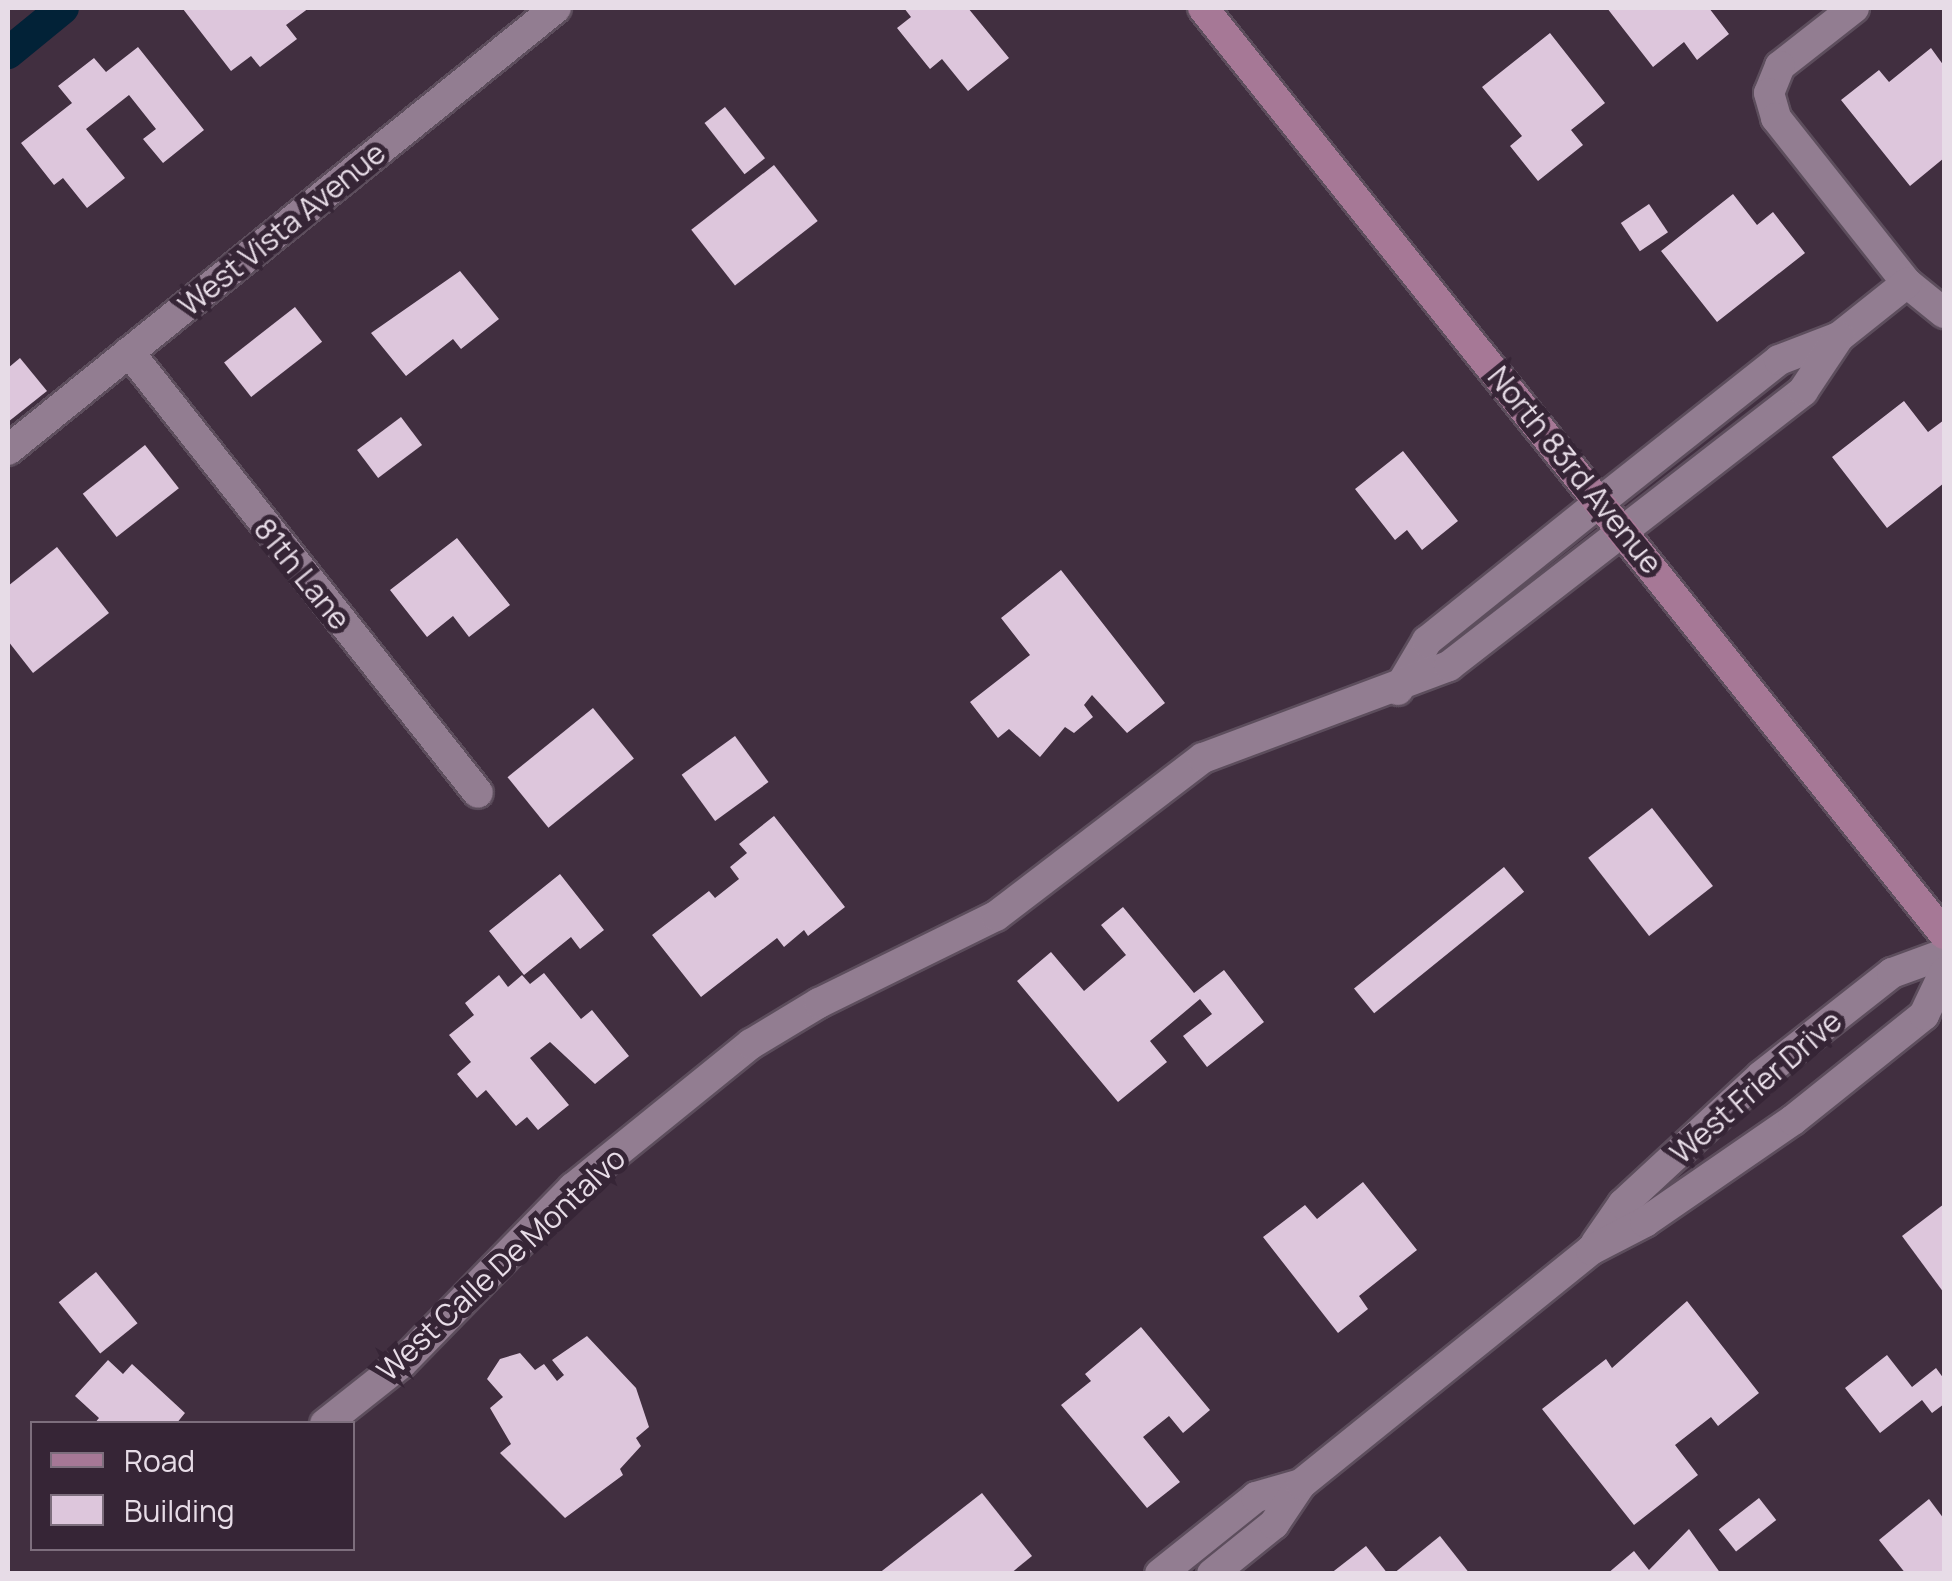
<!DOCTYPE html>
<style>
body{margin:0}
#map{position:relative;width:1952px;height:1581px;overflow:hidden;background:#412f40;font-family:Manrope,sans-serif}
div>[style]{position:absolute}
.canal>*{height:32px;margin:-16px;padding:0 16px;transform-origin:16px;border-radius:16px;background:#022237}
.building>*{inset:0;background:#ddc6dc;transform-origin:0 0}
.roads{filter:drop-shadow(2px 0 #5d4e5d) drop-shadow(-2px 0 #5d4e5d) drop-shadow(0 2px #5d4e5d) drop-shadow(0 -2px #5d4e5d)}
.street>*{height:30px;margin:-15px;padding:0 15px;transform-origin:15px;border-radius:15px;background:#927d91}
.secondary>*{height:30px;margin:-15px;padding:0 15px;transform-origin:15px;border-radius:15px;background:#a67896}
span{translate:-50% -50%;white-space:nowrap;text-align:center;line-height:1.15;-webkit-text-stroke:10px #362536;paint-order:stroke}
.street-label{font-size:30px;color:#e7dce7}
.frame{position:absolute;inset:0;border:10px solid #e7dce7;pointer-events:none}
.legend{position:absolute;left:30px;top:1421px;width:325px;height:130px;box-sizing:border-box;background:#362536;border:2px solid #7d6e7d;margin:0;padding:12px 18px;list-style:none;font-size:30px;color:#e7dce7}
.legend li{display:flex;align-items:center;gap:20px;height:50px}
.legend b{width:50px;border:2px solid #7d6e7d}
</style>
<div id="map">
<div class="canal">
<i style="left:8px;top:53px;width:71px;rotate:-39.3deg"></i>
</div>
<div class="building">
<i style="clip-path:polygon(309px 8px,286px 25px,297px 39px,260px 67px,251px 56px,231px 71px,183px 9px)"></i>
<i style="clip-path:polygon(904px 8px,968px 8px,1009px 58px,968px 91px,942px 59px,930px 69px,897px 28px,911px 17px)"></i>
<i style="clip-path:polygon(1607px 8px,1709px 8px,1729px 34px,1697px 60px,1684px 42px,1653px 67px)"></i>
<i style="clip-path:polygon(1550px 33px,1605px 103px,1571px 130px,1583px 145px,1538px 181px,1510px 146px,1522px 136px,1482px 87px)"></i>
<i style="clip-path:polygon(138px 47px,204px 130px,163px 163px,143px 139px,156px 129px,129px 95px,86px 129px,125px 178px,87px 208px,63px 178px,54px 185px,21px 143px,72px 103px,58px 86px,94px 58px,106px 72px)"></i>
<i style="clip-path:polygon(1931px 48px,1944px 66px,1944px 158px,1910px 186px,1841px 100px,1879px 70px,1889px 82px)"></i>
<i style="left:725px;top:107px;width:65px;height:26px;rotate:52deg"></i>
<i style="left:774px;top:165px;width:71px;height:105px;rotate:52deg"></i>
<i style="clip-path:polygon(1733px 194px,1757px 225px,1773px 212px,1805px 253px,1717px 322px,1661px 251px)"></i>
<i style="left:1649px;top:204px;width:34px;height:34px;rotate:56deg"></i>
<i style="clip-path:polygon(460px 271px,499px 319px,461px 349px,453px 339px,406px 376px,371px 333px)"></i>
<i style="left:295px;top:307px;width:44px;height:90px;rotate:52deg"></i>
<i style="clip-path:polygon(20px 358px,47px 391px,8px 422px,8px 368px)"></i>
<i style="clip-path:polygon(1904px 401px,1928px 432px,1944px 420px,1944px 483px,1887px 528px,1832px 457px)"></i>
<i style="left:401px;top:417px;width:35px;height:55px;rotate:53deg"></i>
<i style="left:145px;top:445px;width:55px;height:79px;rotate:52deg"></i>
<i style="clip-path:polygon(1403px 451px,1458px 521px,1422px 550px,1407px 530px,1395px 540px,1355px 489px)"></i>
<i style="clip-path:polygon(457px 538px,510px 605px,469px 637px,453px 616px,427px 637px,390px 590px)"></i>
<i style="clip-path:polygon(57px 547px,109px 613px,33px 673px,8px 641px,8px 586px)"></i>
<i style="clip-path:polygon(1061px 570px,1165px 703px,1127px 733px,1092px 695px,1084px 705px,1093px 717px,1074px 733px,1065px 727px,1040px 757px,1009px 729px,998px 738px,970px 702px,1030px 655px,1001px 618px)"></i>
<i style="left:593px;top:708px;width:65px;height:110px;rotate:51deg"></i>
<i style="left:735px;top:736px;width:57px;height:66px;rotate:54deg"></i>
<i style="left:1652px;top:808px;width:99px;height:81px;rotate:52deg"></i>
<i style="clip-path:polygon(774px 816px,845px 907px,808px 936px,804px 930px,784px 947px,777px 938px,701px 997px,652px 935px,709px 891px,715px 898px,739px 879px,730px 867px,747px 853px,739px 844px)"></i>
<i style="left:1504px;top:867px;width:32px;height:193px;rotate:51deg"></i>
<i style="clip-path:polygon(560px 874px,604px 930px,580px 949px,571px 937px,524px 975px,489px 931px)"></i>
<i style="clip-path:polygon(1123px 907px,1194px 993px,1224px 970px,1264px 1022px,1207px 1067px,1183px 1036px,1212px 1014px,1200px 999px,1150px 1041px,1167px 1062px,1118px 1102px,1017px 981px,1051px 952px,1084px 991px,1126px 955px,1101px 925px)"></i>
<i style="clip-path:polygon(544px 973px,581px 1019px,592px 1010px,629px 1056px,595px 1084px,550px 1042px,530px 1058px,569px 1105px,538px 1130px,527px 1117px,516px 1126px,486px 1090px,477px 1098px,457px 1074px,471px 1062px,449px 1035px,474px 1015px,465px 1003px,499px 975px,508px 987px,522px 975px,530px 984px)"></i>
<i style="clip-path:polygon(1363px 1182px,1417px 1250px,1359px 1296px,1368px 1309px,1338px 1333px,1263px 1237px,1305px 1205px,1317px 1219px)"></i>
<i style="clip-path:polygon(1944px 1204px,1944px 1293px,1902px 1236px)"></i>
<i style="left:96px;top:1272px;width:66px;height:48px;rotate:51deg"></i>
<i style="clip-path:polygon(1687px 1301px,1759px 1393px,1718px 1426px,1711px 1417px,1675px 1445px,1698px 1475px,1634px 1525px,1542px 1409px,1606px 1359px,1612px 1368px)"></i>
<i style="clip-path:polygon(1141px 1327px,1210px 1410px,1183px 1433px,1169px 1416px,1143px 1437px,1180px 1482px,1147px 1508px,1061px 1405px,1091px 1381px,1085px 1374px)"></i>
<i style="clip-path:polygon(587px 1336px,636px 1388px,649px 1427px,636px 1438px,641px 1446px,620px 1469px,623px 1475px,565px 1518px,500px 1453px,511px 1444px,490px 1408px,503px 1397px,487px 1379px,500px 1359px,520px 1353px,535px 1370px,544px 1364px,557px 1381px,564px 1375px,552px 1360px)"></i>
<i style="clip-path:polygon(1887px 1355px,1912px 1387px,1936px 1368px,1944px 1379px,1944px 1404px,1932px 1413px,1922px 1400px,1880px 1433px,1845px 1388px)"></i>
<i style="clip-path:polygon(108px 1360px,123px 1374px,132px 1364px,185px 1413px,176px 1424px,94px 1424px,99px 1418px,75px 1396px)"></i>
<i style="clip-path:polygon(982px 1493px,1032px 1556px,1010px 1574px,878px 1574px)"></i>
<i style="left:1759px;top:1498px;width:28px;height:51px;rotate:52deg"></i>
<i style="clip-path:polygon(1929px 1499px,1944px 1519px,1944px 1574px,1906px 1574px,1879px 1540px)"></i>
<i style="clip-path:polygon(1689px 1529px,1721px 1574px,1607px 1574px,1634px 1551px,1649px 1570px)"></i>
<i style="clip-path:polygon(1440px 1536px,1470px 1574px,1393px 1574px)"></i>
<i style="clip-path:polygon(1366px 1546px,1388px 1574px,1330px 1574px)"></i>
</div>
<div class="roads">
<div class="street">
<i style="left:1854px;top:8px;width:94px;rotate:141.9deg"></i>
<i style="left:1780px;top:66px;width:29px;rotate:112deg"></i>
<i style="left:1769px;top:93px;width:26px;rotate:74deg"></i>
<i style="left:1776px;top:118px;width:211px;rotate:51.6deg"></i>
<i style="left:1907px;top:283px;width:48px;rotate:39deg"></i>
<i style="left:129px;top:352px;width:562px;rotate:51.64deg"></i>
<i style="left:8px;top:450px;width:704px;rotate:-38.89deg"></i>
<i style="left:1398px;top:690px;width:57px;rotate:-59.4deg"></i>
<i style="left:1427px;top:641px;width:222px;rotate:-38.8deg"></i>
<i style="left:1600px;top:502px;width:228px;rotate:-38.4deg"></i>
<i style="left:1779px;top:360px;width:64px;rotate:-21deg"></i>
<i style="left:1839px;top:337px;width:87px;rotate:-38.5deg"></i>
<i style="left:1596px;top:1243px;width:47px;rotate:-55.3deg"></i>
<i style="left:1623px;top:1204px;width:188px;rotate:-42.8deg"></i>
<i style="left:1761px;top:1076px;width:167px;rotate:-38.2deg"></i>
<i style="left:1892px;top:973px;width:55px;rotate:-20.1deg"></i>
<i style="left:325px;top:1424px;width:98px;rotate:-38.4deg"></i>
<i style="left:402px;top:1363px;width:245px;rotate:-45.7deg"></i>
<i style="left:573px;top:1188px;width:229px;rotate:-39deg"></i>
<i style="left:751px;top:1044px;width:79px;rotate:-31.1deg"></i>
<i style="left:819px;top:1003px;width:197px;rotate:-26.2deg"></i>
<i style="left:996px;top:916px;width:260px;rotate:-37.4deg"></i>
<i style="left:1203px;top:758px;width:263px;rotate:-20.5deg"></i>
<i style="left:1449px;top:666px;width:448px;rotate:-37.8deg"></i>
<i style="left:1803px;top:391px;width:65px;rotate:-56.3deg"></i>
<i style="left:1160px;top:1574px;width:123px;rotate:-38.7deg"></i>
<i style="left:1256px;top:1497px;width:47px;rotate:-16.1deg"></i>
<i style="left:1212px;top:1574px;width:80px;rotate:-38.9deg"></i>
<i style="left:1274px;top:1524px;width:48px;rotate:-56deg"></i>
<i style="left:1301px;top:1484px;width:373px;rotate:-38.9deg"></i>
<i style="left:1591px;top:1250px;width:61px;rotate:-27.4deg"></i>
<i style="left:1645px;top:1222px;width:180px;rotate:-34.6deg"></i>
<i style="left:1793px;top:1120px;width:168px;rotate:-38.7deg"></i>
<i style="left:1924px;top:1015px;width:47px;rotate:-64.5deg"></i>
</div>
<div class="secondary">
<i style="left:1203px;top:8px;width:1186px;rotate:51.33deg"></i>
</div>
</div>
<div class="street-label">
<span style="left:282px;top:229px;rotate:-39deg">West Vista Avenue</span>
<span style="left:1575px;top:470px;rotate:51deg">North 83rd Avenue</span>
<span style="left:302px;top:574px;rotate:51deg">81th Lane</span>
<span style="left:1756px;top:1087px;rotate:-41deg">West Frier Drive</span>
<span style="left:501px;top:1264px;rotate:-43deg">West Calle De Montalvo</span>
</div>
<div class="frame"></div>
<ul class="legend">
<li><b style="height:12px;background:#a67896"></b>Road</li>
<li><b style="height:28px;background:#ddc6dc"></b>Building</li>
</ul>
</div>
